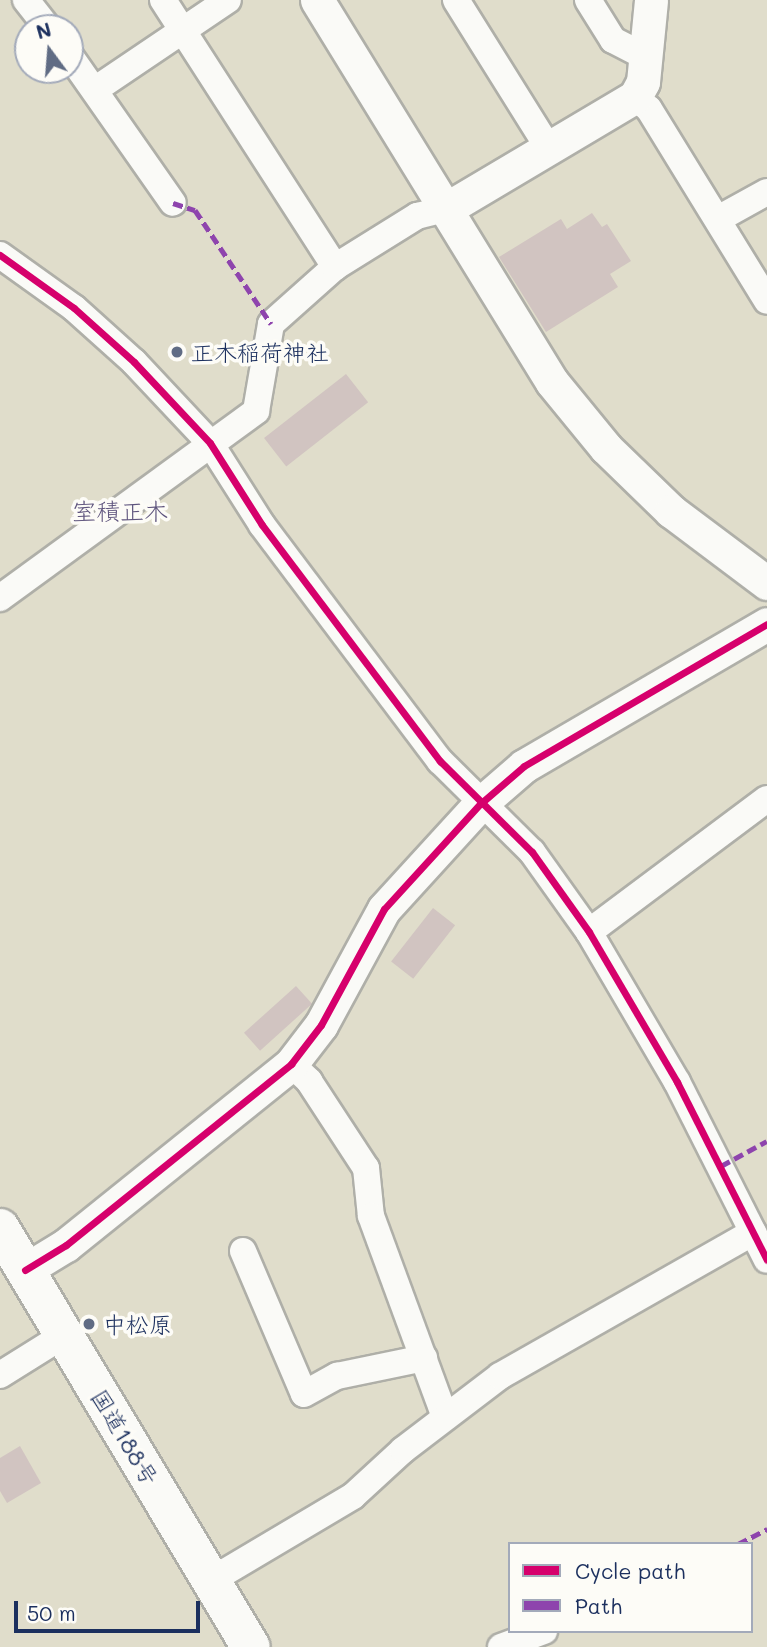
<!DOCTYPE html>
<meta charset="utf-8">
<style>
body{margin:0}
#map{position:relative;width:767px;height:1647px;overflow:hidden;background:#e0ddcb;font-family:Mali,"Klee One",sans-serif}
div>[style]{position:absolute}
.building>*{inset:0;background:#d1c4c1;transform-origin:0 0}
.roads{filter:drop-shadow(2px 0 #afafa8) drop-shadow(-2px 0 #afafa8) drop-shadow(0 2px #afafa8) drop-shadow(0 -2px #afafa8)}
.minor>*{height:26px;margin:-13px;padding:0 13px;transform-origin:13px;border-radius:13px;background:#fafaf7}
.tertiary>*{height:33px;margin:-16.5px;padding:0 16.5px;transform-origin:16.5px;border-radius:16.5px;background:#fafaf7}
.trunk>*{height:38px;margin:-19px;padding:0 19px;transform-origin:19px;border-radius:19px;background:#fafaf7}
.quiet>*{height:5px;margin-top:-2.5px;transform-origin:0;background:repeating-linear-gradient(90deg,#8e44ad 0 10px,transparent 0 15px)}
.cycleway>*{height:7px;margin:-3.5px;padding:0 3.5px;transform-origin:3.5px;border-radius:3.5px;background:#d6006c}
.dots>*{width:19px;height:19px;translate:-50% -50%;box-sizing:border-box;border:4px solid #fdfcf7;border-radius:50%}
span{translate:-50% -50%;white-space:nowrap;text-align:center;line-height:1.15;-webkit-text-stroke:7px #fdfcf7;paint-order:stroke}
.poi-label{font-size:23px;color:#1b2f5e}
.left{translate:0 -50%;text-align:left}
.street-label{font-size:23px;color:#1b2f5e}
.neighbourhood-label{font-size:24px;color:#5e547d}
.legend{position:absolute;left:508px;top:1542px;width:245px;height:91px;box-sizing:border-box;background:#fdfcf7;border:2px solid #a3aaba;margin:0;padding:9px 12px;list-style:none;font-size:21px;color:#1b2f5e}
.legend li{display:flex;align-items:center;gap:14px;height:35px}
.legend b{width:35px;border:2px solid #a3aaba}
.north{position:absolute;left:14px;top:14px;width:70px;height:70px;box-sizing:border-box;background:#fdfcf7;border:2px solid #a3aaba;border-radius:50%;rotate:344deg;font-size:19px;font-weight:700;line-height:28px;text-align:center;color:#1b2f5e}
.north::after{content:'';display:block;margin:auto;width:24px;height:32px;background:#606c84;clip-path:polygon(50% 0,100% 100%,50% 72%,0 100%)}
.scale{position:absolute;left:14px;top:1601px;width:186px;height:32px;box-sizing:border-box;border:4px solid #1b2f5e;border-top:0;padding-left:9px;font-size:21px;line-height:24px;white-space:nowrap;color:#1b2f5e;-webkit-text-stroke:5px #fdfcf7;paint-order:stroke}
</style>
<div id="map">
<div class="building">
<i style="clip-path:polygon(592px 213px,602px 227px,607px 224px,631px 261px,610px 274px,618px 287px,546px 332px,499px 257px,561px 219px,567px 229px)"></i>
<i style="left:346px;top:374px;width:36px;height:104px;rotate:52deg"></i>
<i style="left:433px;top:908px;width:28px;height:68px;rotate:38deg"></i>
<i style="left:296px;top:986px;width:24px;height:70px;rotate:48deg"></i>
<i style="clip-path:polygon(20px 1446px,41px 1483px,7px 1503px,0 1491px,0 1458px)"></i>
</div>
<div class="roads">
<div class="minor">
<i style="left:26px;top:0;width:36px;rotate:52deg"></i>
<i style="left:163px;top:0;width:318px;rotate:57.2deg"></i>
<i style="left:456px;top:0;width:176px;rotate:58deg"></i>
<i style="left:588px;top:0;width:47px;rotate:58deg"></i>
<i style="left:613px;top:40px;width:37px;rotate:27deg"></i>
<i style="left:70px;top:56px;width:179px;rotate:55deg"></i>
<i style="left:96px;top:89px;width:159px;rotate:-34deg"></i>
<i style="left:635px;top:97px;width:18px;rotate:41deg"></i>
<i style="left:649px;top:109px;width:225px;rotate:58.4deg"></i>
<i style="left:718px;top:219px;width:56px;rotate:-28.9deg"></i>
<i style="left:0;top:255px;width:91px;rotate:35.6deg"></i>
<i style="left:74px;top:308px;width:81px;rotate:42deg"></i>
<i style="left:134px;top:362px;width:111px;rotate:46.8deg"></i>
<i style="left:210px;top:443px;width:97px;rotate:57.6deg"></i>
<i style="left:262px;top:525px;width:296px;rotate:53deg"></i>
<i style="left:440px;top:761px;width:129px;rotate:44.7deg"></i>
<i style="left:532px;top:852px;width:98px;rotate:54.5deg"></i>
<i style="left:589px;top:932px;width:174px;rotate:59.6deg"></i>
<i style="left:677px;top:1082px;width:199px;rotate:63.2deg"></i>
<i style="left:0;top:598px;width:317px;rotate:-36.1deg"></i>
<i style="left:256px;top:411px;width:88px;rotate:-80.2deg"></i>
<i style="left:271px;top:324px;width:86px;rotate:-41.7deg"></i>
<i style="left:335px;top:267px;width:97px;rotate:-31.9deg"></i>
<i style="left:417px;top:216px;width:30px;rotate:-14deg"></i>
<i style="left:589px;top:932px;width:222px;rotate:-36.8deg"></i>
<i style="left:291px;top:1064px;width:25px;rotate:43deg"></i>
<i style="left:309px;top:1081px;width:104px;rotate:56.8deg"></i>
<i style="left:366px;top:1168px;width:48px;rotate:84.1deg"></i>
<i style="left:371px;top:1216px;width:214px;rotate:69.8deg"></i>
<i style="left:243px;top:1251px;width:155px;rotate:66.9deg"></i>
<i style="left:304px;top:1394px;width:38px;rotate:-29deg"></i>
<i style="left:337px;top:1376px;width:89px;rotate:-11.7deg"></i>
<i style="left:0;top:1375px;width:75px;rotate:-32deg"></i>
<i style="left:210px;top:1581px;width:166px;rotate:-30.7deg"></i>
<i style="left:353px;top:1496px;width:68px;rotate:-42.6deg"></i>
<i style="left:403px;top:1450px;width:122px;rotate:-37.3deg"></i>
<i style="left:500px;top:1376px;width:291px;rotate:-29.6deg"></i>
<i style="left:501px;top:1647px;width:46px;rotate:-20.4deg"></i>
</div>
<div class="tertiary">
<i style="left:317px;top:0;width:448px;rotate:58.4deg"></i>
<i style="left:552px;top:382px;width:85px;rotate:50.7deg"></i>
<i style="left:606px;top:448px;width:91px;rotate:44.1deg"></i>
<i style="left:671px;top:511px;width:120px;rotate:36.9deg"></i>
<i style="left:446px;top:209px;width:220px;rotate:-30.7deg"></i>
<i style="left:635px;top:97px;width:17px;rotate:-62deg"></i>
<i style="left:643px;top:82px;width:82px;rotate:-84.4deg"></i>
<i style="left:25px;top:1270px;width:48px;rotate:-31.4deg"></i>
<i style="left:66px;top:1245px;width:289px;rotate:-38.8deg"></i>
<i style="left:291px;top:1064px;width:49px;rotate:-52.4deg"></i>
<i style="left:321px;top:1025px;width:132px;rotate:-61.5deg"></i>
<i style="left:384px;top:909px;width:142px;rotate:-47.6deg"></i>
<i style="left:480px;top:804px;width:58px;rotate:-40.8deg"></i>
<i style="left:524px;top:766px;width:281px;rotate:-30.3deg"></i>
</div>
<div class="trunk">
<i style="left:0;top:1228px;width:488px;rotate:59.1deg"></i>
</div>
</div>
<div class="quiet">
<i style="left:173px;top:203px;width:23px;rotate:18deg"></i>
<i style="left:195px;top:210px;width:137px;rotate:56.3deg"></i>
<i style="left:721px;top:1166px;width:52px;rotate:-28.5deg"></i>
<i style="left:738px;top:1544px;width:33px;rotate:-27deg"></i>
</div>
<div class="cycleway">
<i style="left:0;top:255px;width:91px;rotate:35.6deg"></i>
<i style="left:74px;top:308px;width:81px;rotate:42deg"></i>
<i style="left:134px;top:362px;width:111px;rotate:46.8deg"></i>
<i style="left:210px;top:443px;width:97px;rotate:57.6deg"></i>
<i style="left:262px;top:525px;width:296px;rotate:53deg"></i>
<i style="left:440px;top:761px;width:129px;rotate:44.7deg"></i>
<i style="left:532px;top:852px;width:98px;rotate:54.5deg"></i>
<i style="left:589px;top:932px;width:174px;rotate:59.6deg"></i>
<i style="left:677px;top:1082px;width:199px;rotate:63.2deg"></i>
<i style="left:25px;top:1270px;width:48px;rotate:-31.4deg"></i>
<i style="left:66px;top:1245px;width:289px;rotate:-38.8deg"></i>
<i style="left:291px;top:1064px;width:49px;rotate:-52.4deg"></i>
<i style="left:321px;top:1025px;width:132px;rotate:-61.5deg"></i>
<i style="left:384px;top:909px;width:142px;rotate:-47.6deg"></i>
<i style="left:480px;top:804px;width:58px;rotate:-40.8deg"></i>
<i style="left:524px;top:766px;width:281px;rotate:-30.3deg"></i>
</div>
<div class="dots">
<i style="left:177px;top:352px;background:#606c84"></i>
<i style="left:89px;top:1324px;background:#606c84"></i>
</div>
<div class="poi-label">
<span class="left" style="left:191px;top:352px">正木稲荷神社</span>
<span class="left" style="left:103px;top:1324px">中松原</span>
</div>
<div class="street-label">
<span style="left:125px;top:1437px;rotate:59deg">国道188号</span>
</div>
<div class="neighbourhood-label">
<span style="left:120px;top:511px">室積正木</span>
</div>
<ul class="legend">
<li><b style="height:9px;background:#d6006c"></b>Cycle path</li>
<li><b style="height:9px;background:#8e44ad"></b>Path</li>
</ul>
<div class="north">N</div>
<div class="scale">50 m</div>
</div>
